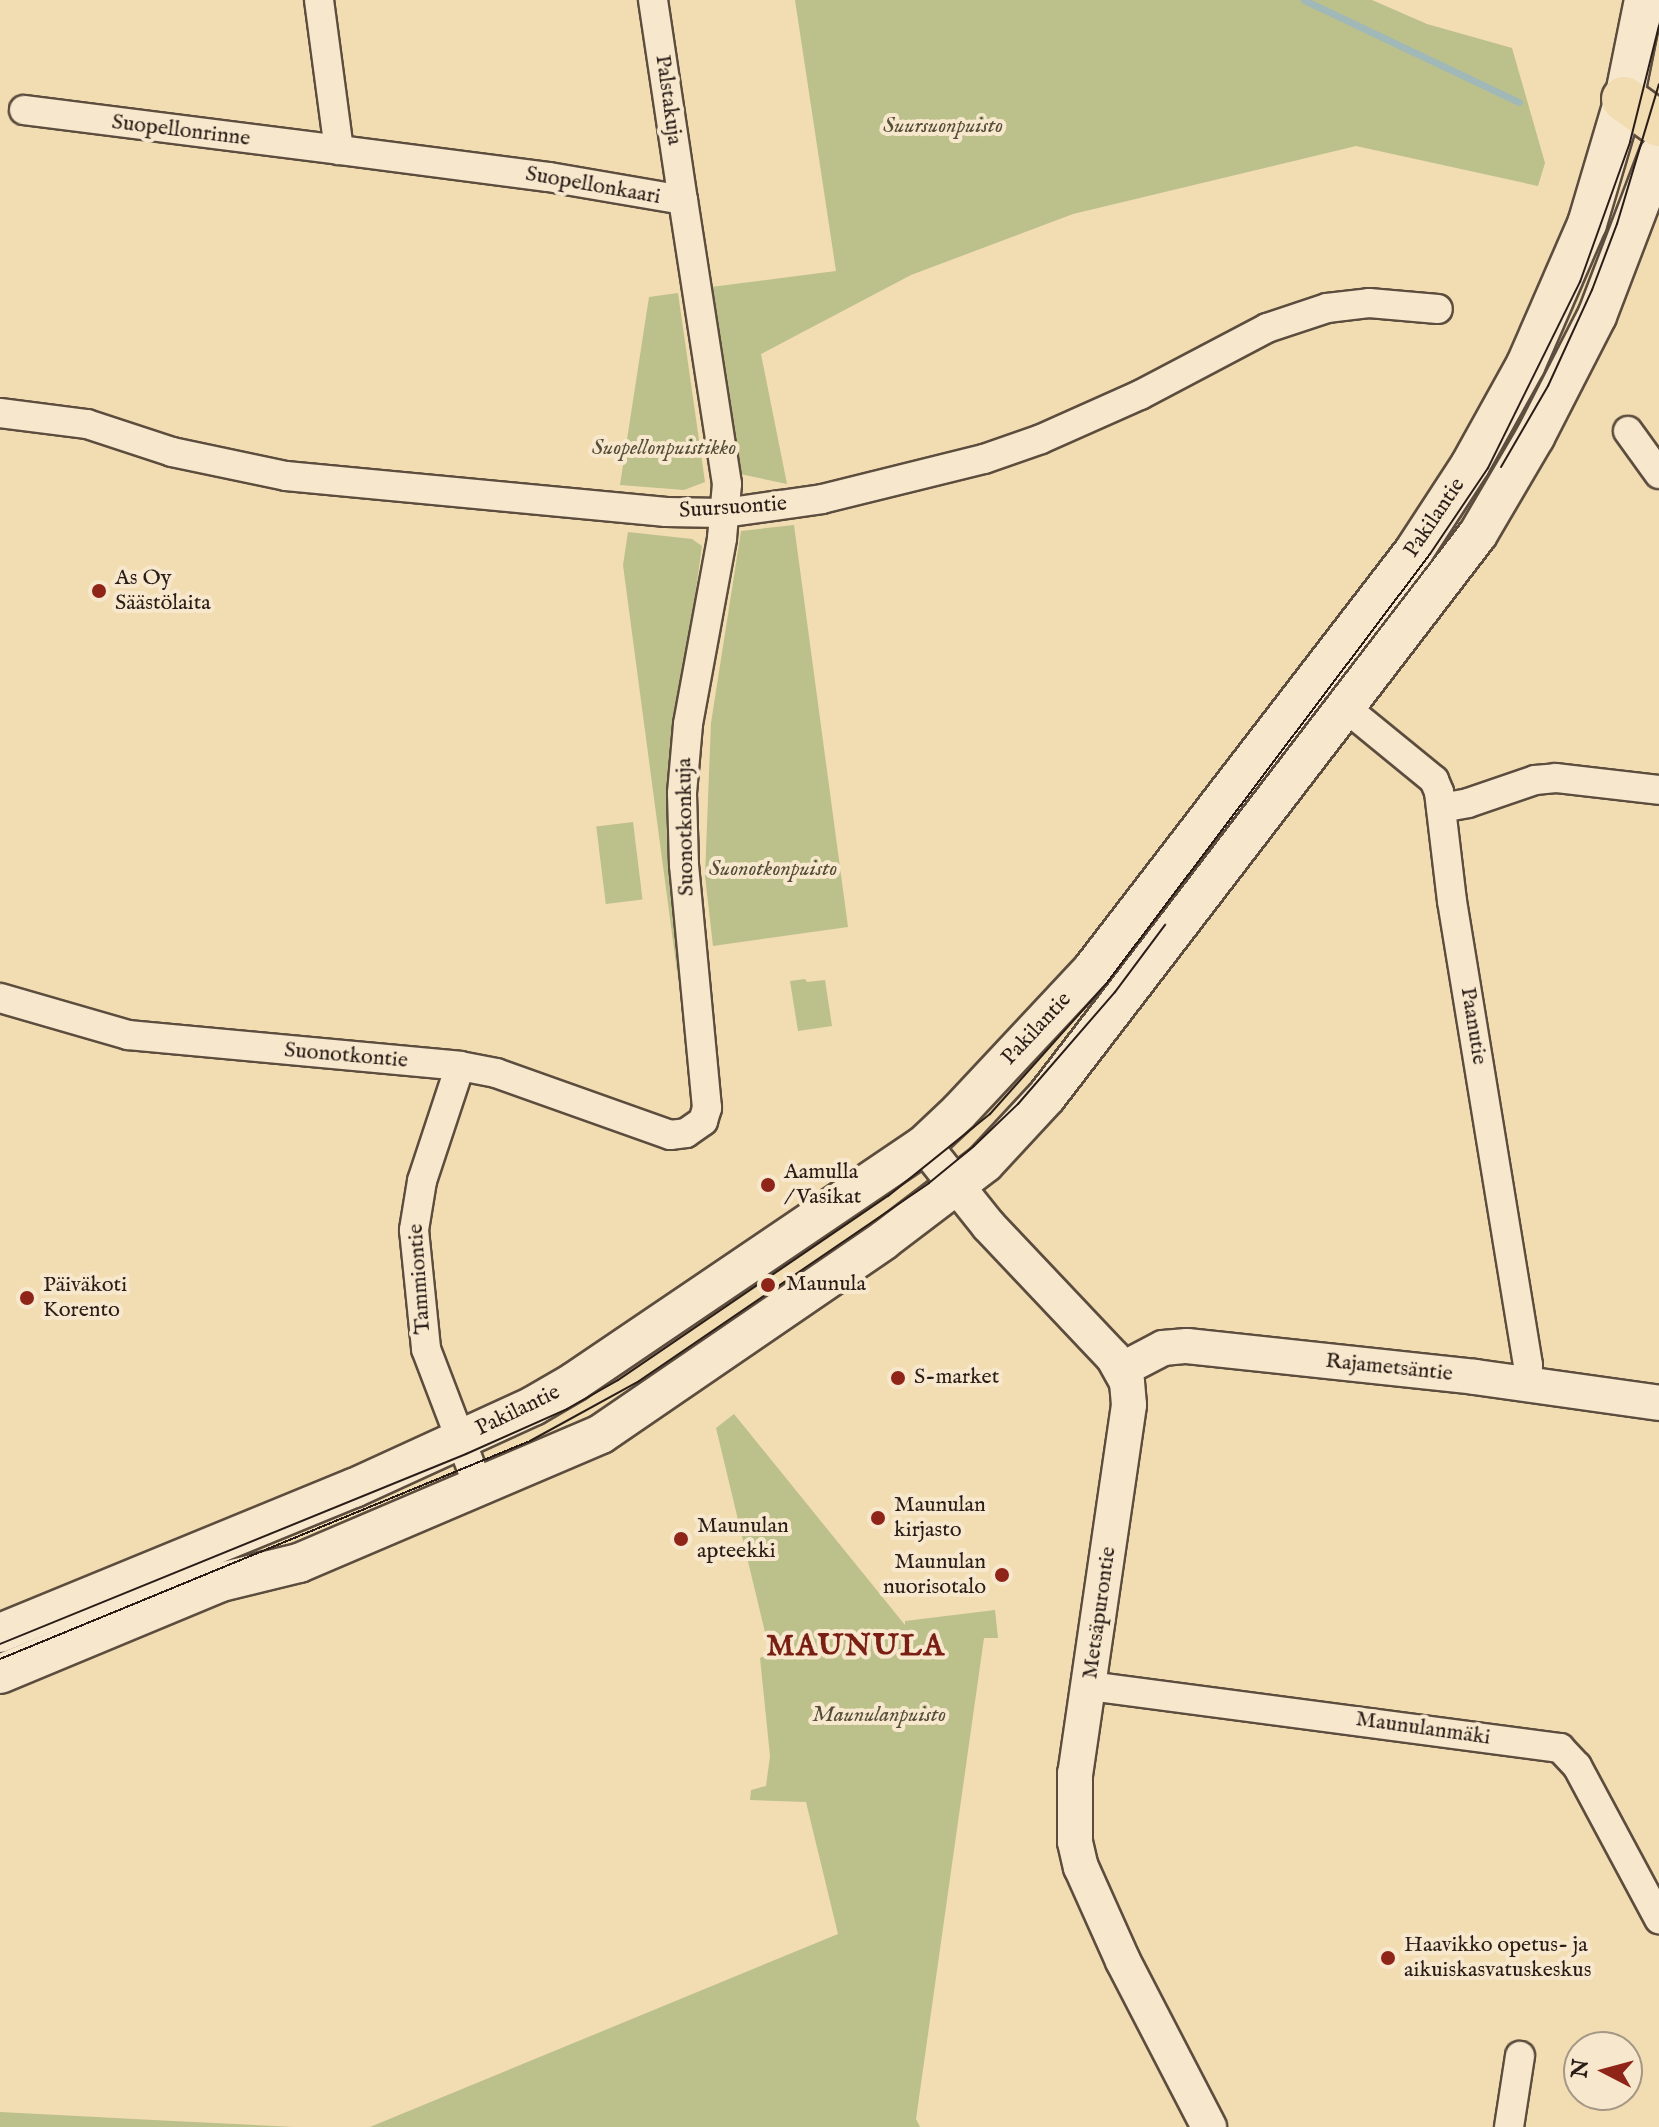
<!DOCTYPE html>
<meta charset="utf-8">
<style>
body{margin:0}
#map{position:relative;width:1659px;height:2127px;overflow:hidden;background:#f2dcb2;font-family:"IM FELL English",serif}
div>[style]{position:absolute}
.green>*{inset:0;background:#bcc08b;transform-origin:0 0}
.stream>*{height:7px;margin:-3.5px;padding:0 3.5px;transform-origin:3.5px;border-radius:3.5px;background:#a0b9b8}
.roads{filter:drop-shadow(2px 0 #5c4d3e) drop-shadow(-2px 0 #5c4d3e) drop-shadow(0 2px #5c4d3e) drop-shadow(0 -2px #5c4d3e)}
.minor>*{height:28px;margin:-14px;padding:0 14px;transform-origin:14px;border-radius:14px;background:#f7e8cd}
.tertiary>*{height:34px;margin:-17px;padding:0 17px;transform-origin:17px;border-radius:17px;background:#f7e8cd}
.secondary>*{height:38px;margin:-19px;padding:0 19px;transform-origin:19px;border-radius:19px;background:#f7e8cd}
.motorway>*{height:44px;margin:-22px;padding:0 22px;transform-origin:22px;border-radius:22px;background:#f2dcb2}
.tram>*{height:2px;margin:-1px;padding:0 1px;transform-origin:1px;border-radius:1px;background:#2a1d18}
.dots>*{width:22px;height:22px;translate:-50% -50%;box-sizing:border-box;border:4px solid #f7e8cd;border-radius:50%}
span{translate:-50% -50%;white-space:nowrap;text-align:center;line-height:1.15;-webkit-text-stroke:8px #f7e8cd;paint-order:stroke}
.street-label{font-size:22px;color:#2a1d18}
.park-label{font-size:22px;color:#564e3a;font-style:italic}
.poi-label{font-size:22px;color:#2a1d18}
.left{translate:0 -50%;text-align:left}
.right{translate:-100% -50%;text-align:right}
.district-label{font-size:30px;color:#7a1f14;font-weight:700;letter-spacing:2px}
.north{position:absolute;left:1563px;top:2031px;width:80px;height:80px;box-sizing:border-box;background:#f7e8cd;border:2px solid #a59785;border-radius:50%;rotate:276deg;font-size:22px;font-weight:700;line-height:32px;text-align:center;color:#2a1d18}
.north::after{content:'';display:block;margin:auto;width:28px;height:36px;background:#8f2418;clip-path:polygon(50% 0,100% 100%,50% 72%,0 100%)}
</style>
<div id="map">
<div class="green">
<i style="clip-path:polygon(795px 0,1372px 0,1427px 24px,1512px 48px,1545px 163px,1538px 186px,1356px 146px,1073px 214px,911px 275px,761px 354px,787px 484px,740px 474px,711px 287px,836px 271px)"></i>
<i style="clip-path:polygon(678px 293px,705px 482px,684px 490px,620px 485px,649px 297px)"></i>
<i style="clip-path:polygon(794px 525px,848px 927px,713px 946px,705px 876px,711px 723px,741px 531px)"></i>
<i style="clip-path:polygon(628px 532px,692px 539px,702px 546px,671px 770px,678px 979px,623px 565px)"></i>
<i style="left:633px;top:822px;width:78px;height:37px;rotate:83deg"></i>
<i style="clip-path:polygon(805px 979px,807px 982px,825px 980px,832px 1026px,798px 1031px,790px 981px)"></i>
<i style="clip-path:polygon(734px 1414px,905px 1625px,905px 1621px,995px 1610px,998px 1638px,984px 1638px,916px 2119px,920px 2127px,370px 2127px,838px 1934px,806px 1802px,750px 1800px,751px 1790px,766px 1786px,770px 1756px,760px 1658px,770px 1653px,716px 1428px)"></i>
<i style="clip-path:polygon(0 2112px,173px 2121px,294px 2127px,0 2127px)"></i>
</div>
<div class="stream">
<i style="left:1304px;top:0;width:238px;rotate:25.4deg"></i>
</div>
<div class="roads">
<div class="minor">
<i style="left:653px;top:0;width:202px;rotate:81.5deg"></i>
<i style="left:24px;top:110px;width:318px;rotate:7.2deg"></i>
<i style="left:0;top:413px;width:88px;rotate:7.2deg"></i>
<i style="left:87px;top:424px;width:89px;rotate:18.2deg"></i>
<i style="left:172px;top:452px;width:116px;rotate:11.9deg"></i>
<i style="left:286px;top:476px;width:382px;rotate:5.4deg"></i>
<i style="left:666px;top:512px;width:58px;rotate:1deg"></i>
<i style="left:724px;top:513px;width:99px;rotate:-8.1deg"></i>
<i style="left:822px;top:499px;width:167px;rotate:-13.9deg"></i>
<i style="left:984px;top:459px;width:60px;rotate:-19.3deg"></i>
<i style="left:1041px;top:439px;width:108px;rotate:-24deg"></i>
<i style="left:1140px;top:395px;width:144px;rotate:-27.8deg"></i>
<i style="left:1267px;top:328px;width:63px;rotate:-18.4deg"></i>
<i style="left:1327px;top:308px;width:42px;rotate:-6.8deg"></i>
<i style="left:1369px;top:303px;width:69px;rotate:5deg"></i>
<i style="left:1628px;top:431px;width:53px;rotate:54.2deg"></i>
<i style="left:1346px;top:708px;width:114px;rotate:39.3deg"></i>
<i style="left:1434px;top:780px;width:13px;rotate:67deg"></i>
<i style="left:1439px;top:792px;width:110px;rotate:83.2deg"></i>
<i style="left:1452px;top:901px;width:470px;rotate:80.7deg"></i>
<i style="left:1528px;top:1365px;width:20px;rotate:93deg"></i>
<i style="left:1441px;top:808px;width:27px;rotate:-10deg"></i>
<i style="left:1468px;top:803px;width:71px;rotate:-18.9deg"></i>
<i style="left:1535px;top:780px;width:21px;rotate:-5deg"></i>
<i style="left:1556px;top:778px;width:104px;rotate:6.6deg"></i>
<i style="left:0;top:998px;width:133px;rotate:16.1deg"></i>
<i style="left:128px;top:1035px;width:333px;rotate:5.3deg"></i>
<i style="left:460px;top:1066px;width:37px;rotate:11deg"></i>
<i style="left:496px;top:1073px;width:185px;rotate:19.6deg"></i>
<i style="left:670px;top:1135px;width:16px;rotate:-7deg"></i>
<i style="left:686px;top:1133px;width:21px;rotate:-35deg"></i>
<i style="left:703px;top:1121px;width:14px;rotate:-73deg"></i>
<i style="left:707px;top:1108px;width:244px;rotate:-95.4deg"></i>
<i style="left:684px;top:865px;width:72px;rotate:-91.6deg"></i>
<i style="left:682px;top:793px;width:69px;rotate:-85deg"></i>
<i style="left:688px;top:724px;width:189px;rotate:-79.6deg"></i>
<i style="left:722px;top:538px;width:54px;rotate:-84.7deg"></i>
<i style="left:727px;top:484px;width:287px;rotate:-98.8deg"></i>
<i style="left:683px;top:200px;width:137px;rotate:-170.3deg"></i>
<i style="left:548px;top:177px;width:211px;rotate:-172.6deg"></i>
<i style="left:339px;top:150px;width:151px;rotate:-97.6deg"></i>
<i style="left:460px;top:1066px;width:121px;rotate:108.3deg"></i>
<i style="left:422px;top:1181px;width:50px;rotate:99.3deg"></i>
<i style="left:414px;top:1230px;width:120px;rotate:84.2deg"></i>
<i style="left:426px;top:1349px;width:149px;rotate:69.1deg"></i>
<i style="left:1089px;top:1686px;width:475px;rotate:7.5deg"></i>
<i style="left:1560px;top:1748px;width:25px;rotate:47deg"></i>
<i style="left:1577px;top:1766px;width:174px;rotate:61.8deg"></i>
<i style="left:1509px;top:2127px;width:72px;rotate:-81.2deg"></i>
</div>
<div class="tertiary">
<i style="left:924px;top:1145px;width:102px;rotate:51.3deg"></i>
<i style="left:988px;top:1225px;width:182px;rotate:46.6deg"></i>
<i style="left:1113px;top:1357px;width:29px;rotate:61deg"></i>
<i style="left:1127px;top:1382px;width:23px;rotate:85deg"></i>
<i style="left:1129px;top:1405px;width:372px;rotate:98.3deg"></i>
<i style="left:1075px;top:1773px;width:69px;rotate:90deg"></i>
<i style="left:1075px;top:1842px;width:26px;rotate:77deg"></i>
<i style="left:1081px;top:1867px;width:103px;rotate:65.9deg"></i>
<i style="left:1123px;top:1961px;width:187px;rotate:62.6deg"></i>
<i style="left:1123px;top:1369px;width:45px;rotate:-27.7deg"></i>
<i style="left:1163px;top:1348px;width:24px;rotate:-5deg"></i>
<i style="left:1187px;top:1346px;width:290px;rotate:6.1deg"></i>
<i style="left:1475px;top:1377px;width:186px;rotate:8deg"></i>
</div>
<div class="secondary">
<i style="left:0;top:1633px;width:383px;rotate:-22.3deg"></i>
<i style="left:354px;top:1488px;width:197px;rotate:-24.6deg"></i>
<i style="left:533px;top:1406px;width:48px;rotate:-30.3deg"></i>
<i style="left:574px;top:1382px;width:423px;rotate:-34.1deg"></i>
<i style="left:924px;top:1145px;width:48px;rotate:-43.3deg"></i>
<i style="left:959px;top:1112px;width:193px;rotate:-46.9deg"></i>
<i style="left:1091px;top:971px;width:530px;rotate:-52.44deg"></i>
<i style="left:1414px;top:551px;width:103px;rotate:-56.9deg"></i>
<i style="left:1470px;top:465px;width:115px;rotate:-61deg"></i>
<i style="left:1526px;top:364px;width:153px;rotate:-66.5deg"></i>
<i style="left:1587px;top:224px;width:130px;rotate:-73.5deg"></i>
<i style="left:1624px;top:99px;width:101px;rotate:-78.6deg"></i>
<i style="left:0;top:1674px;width:239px;rotate:-22.6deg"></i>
<i style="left:221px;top:1582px;width:80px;rotate:-13.7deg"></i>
<i style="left:299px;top:1563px;width:328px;rotate:-23.1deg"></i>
<i style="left:601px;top:1434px;width:343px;rotate:-34.4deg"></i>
<i style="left:884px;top:1240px;width:127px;rotate:-37.3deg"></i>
<i style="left:985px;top:1163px;width:91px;rotate:-47.2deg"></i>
<i style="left:1047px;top:1096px;width:708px;rotate:-52.52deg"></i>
<i style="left:1478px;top:534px;width:113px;rotate:-59.6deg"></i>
<i style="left:1535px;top:437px;width:136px;rotate:-62.9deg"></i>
<i style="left:1597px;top:316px;width:173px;rotate:-69.1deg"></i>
</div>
<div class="motorway">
<i style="left:1624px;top:99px;width:43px;rotate:35.5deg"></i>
</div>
</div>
<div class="tram">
<i style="left:1501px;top:467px;width:94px;rotate:-59.9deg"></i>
<i style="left:1548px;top:386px;width:106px;rotate:-65.4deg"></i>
<i style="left:1592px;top:290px;width:71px;rotate:-69.3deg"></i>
<i style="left:1617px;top:224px;width:146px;rotate:-73.3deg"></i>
<i style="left:0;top:1644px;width:503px;rotate:-22.18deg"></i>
<i style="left:466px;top:1454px;width:111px;rotate:-24deg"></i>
<i style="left:567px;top:1409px;width:59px;rotate:-29.6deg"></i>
<i style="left:618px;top:1380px;width:327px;rotate:-34.3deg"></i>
<i style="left:888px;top:1196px;width:131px;rotate:-38.8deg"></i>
<i style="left:990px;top:1114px;width:174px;rotate:-48.3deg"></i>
<i style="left:1106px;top:984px;width:538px;rotate:-53deg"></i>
<i style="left:1430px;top:554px;width:104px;rotate:-56deg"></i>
<i style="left:1488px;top:468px;width:208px;rotate:-63.7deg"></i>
<i style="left:1580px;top:282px;width:149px;rotate:-70.3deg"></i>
<i style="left:1630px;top:142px;width:120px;rotate:-76deg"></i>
<i style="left:0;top:1659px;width:573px;rotate:-22.36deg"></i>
<i style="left:530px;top:1441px;width:124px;rotate:-28.8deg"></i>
<i style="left:639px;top:1381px;width:351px;rotate:-34.3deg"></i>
<i style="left:929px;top:1183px;width:58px;rotate:-39.4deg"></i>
<i style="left:974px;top:1146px;width:61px;rotate:-43.7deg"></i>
<i style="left:1018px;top:1104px;width:148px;rotate:-49.1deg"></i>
<i style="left:1115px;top:992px;width:84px;rotate:-53.3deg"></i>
</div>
<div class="dots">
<i style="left:99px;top:591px;background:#8f2418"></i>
<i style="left:768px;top:1185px;background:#8f2418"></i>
<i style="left:768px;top:1285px;background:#8f2418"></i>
<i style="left:27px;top:1298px;background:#8f2418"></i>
<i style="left:898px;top:1378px;background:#8f2418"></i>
<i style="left:878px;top:1518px;background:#8f2418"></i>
<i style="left:681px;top:1539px;background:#8f2418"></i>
<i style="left:1002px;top:1575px;background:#8f2418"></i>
<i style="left:1388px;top:1958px;background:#8f2418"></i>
</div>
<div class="street-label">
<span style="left:668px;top:100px;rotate:82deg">Palstakuja</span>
<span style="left:181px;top:131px;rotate:7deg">Suopellonrinne</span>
<span style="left:593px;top:186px;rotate:10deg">Suopellonkaari</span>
<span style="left:733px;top:508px;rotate:-4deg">Suursuontie</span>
<span style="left:1435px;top:518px;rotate:-56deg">Pakilantie</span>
<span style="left:686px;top:827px;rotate:-91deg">Suonotkonkuja</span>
<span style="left:1473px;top:1026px;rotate:81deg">Paanutie</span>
<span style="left:1037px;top:1029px;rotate:-47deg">Pakilantie</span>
<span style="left:346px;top:1056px;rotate:5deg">Suonotkontie</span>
<span style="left:420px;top:1279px;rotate:-94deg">Tammiontie</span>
<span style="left:1389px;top:1368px;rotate:6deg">Rajametsäntie</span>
<span style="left:518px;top:1411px;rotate:-26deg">Pakilantie</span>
<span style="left:1100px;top:1613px;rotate:-82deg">Metsäpurontie</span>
<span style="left:1423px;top:1729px;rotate:8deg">Maunulanmäki</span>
</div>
<div class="park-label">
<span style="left:943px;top:127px">Suursuonpuisto</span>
<span style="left:664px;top:449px">Suopellonpuistikko</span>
<span style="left:773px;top:870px">Suonotkonpuisto</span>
<span style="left:879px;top:1716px">Maunulanpuisto</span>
</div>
<div class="poi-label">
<span class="left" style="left:115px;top:591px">As Oy<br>Säästölaita</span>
<span class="left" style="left:784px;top:1185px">Aamulla<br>/ Vasikat</span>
<span class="left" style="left:43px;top:1298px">Päiväkoti<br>Korento</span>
<span class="left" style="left:786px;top:1285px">Maunula</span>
<span class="left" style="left:914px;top:1378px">S-market</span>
<span class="left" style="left:894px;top:1518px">Maunulan<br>kirjasto</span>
<span class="left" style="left:697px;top:1539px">Maunulan<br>apteekki</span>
<span class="right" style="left:986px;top:1575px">Maunulan<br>nuorisotalo</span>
<span class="left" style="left:1404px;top:1958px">Haavikko opetus- ja<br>aikuiskasvatuskeskus</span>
</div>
<div class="district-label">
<span style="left:856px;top:1647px">MAUNULA</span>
</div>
<div class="north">N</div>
</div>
